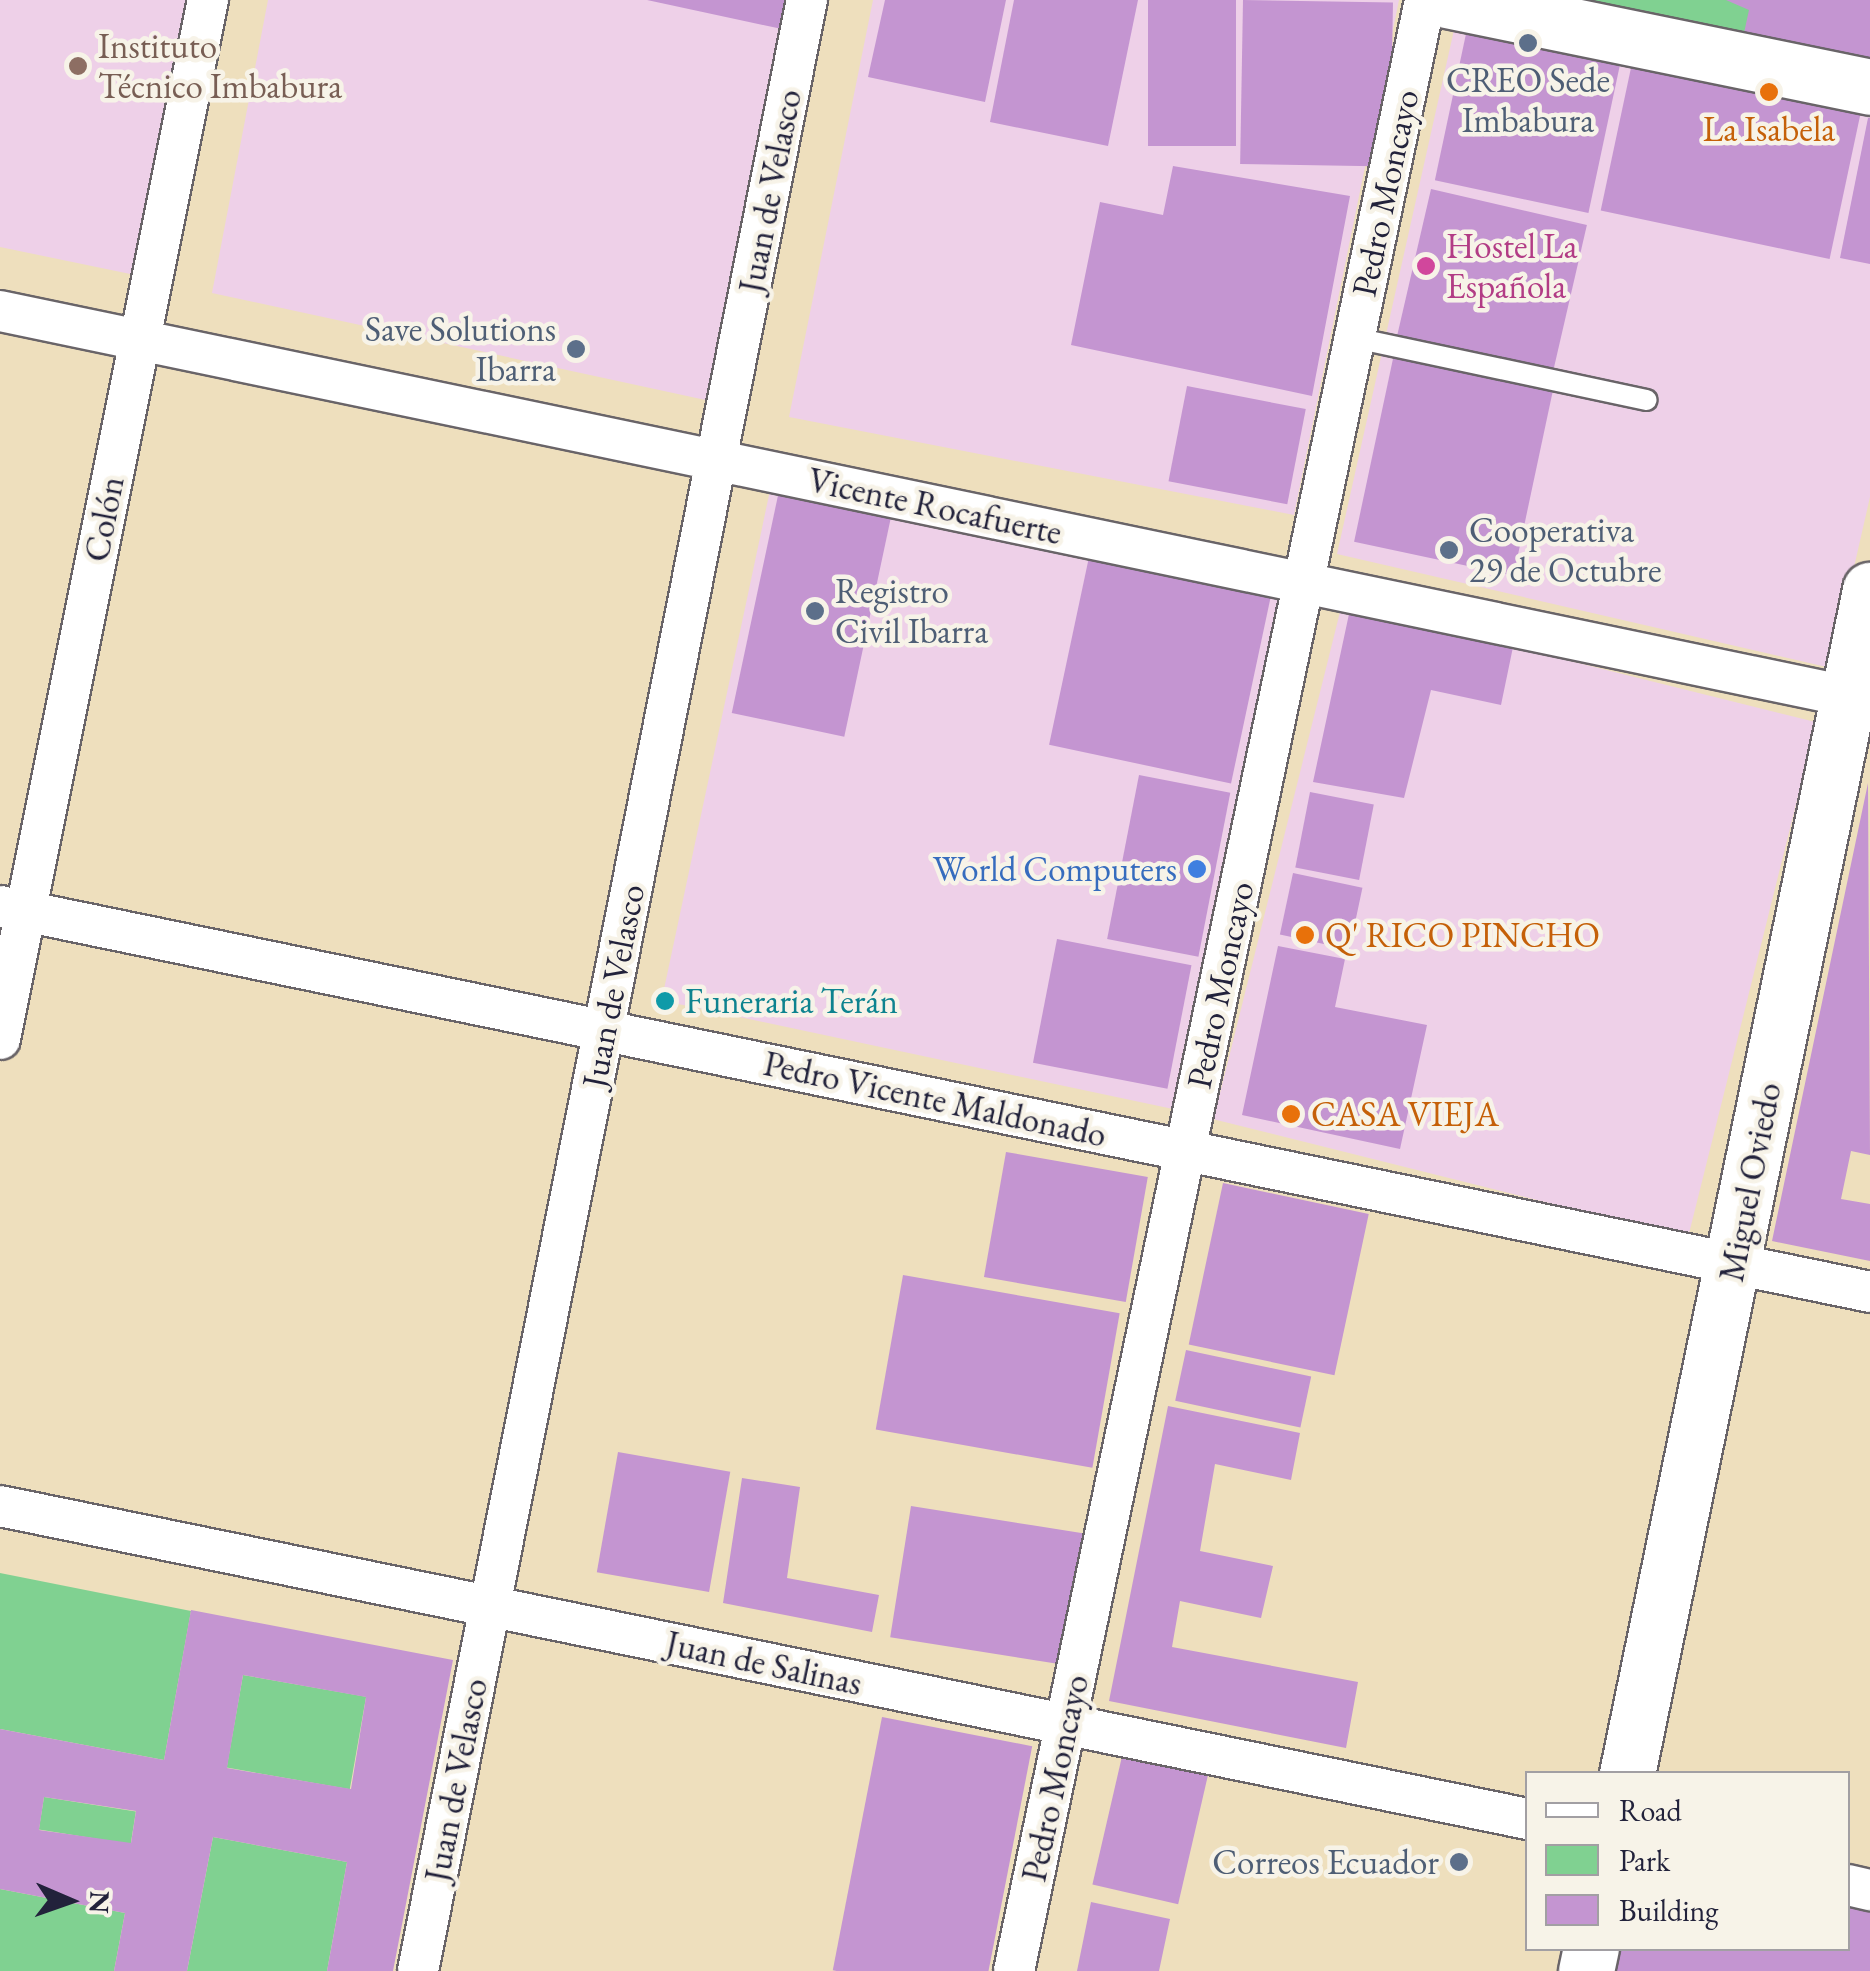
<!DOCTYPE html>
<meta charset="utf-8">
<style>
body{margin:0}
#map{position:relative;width:1870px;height:1971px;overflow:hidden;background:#eedfbd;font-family:"EB Garamond",serif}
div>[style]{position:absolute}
.built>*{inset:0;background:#eed0e8;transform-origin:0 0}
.green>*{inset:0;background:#80d191;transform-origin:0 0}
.building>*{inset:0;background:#c495d1;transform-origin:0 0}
.roads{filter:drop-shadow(2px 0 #696468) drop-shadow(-2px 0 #696468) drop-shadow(0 2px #696468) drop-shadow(0 -2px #696468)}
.lane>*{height:20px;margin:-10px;padding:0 10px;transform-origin:10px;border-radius:10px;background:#fff}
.street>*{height:40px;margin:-20px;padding:0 20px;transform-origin:20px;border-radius:20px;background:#fff}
.secondary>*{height:55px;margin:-27.5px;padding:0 27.5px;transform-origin:27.5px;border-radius:27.5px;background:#fff}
.dots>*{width:28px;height:28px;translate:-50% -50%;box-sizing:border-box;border:5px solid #f7f3e8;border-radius:50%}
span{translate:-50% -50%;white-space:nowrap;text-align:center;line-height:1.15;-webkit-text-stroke:9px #f7f3e8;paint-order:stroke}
.education-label{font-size:35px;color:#785e54}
.left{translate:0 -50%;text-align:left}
.service-label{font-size:35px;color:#4e5e75}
.right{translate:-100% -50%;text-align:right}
.food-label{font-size:35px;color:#c56008}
.street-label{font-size:35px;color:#22223b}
.hotel-label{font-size:35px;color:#b23c85}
.shop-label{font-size:35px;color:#366cbe}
.culture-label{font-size:35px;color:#0d838f}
.legend{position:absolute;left:1525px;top:1771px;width:325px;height:180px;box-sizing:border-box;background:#f7f3e8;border:2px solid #a29fa3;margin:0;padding:12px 18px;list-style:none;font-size:30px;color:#22223b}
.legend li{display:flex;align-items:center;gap:20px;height:50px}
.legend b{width:50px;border:2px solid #a29fa3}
.north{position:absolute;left:20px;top:1851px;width:100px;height:100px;-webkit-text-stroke:8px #f7f3e8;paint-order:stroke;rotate:92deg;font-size:28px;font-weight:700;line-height:40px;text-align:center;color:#22223b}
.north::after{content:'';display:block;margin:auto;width:35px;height:45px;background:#22223b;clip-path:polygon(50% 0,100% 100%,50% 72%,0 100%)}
</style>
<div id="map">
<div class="built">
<i style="clip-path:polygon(0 0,191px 0,140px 276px,0 247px)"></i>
<i style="clip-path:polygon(268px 0,798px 0,724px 404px,212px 293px)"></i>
<i style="clip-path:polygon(873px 0,1399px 0,1294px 515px,789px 417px)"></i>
<i style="clip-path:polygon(1460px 3px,1870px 105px,1870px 497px,1831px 668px,1337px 554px)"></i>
<i style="left:772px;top:481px;width:524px;height:531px;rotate:12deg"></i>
<i style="left:1342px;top:604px;width:489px;height:531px;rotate:14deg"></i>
</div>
<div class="green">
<i style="clip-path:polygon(1589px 0,1780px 0,1772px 39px)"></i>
<i style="clip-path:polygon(0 1573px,191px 1611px,164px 1760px,0 1729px)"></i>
<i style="left:243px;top:1675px;width:125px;height:94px;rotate:10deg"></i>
<i style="left:44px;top:1797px;width:93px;height:33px;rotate:9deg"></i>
<i style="clip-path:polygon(213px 1837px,347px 1862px,327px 1971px,187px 1971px)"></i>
<i style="clip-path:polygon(0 1889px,125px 1913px,114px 1971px,0 1971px)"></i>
</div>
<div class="building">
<i style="clip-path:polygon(647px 0,787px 0,782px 29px)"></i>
<i style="clip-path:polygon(885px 0,1006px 0,985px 102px,868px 77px)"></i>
<i style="clip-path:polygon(1014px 0,1138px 0,1108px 146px,990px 122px)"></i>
<i style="left:1148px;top:0;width:88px;height:146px"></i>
<i style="left:1243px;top:0;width:150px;height:164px;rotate:1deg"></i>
<i style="clip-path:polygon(1726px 0,1870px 0,1870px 62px,1744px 33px,1749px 10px)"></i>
<i style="left:1470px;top:15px;width:157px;height:169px;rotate:12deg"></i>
<i style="left:1635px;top:49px;width:234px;height:165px;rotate:12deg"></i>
<i style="clip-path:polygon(1868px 118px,1870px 118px,1870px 264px,1840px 258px)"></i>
<i style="clip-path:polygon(1173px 166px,1350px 196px,1312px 396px,1071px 345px,1100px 202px,1163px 215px)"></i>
<i style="left:1431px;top:189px;width:160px;height:156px;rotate:13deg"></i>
<i style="left:1394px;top:354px;width:163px;height:192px;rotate:12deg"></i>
<i style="left:1187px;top:386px;width:121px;height:97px;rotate:11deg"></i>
<i style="left:780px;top:486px;width:115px;height:232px;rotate:12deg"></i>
<i style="left:1089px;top:557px;width:186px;height:192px;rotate:12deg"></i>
<i style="clip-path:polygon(1349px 614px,1513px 647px,1501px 705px,1431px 690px,1404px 798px,1313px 782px)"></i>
<i style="left:1139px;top:775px;width:93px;height:167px;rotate:11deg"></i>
<i style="clip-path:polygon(1868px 783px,1870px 1155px,1851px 1151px,1841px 1199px,1870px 1204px,1870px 1261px,1772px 1241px)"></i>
<i style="left:1310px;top:792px;width:65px;height:77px;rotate:11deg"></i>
<i style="left:1293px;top:873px;width:71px;height:63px;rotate:12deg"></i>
<i style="left:1057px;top:939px;width:137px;height:126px;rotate:11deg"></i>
<i style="clip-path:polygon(1278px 946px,1345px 959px,1335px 1007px,1427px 1025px,1400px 1149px,1242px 1115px)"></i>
<i style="left:1006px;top:1152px;width:144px;height:127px;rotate:10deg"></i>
<i style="left:1223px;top:1183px;width:149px;height:165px;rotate:12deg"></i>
<i style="left:903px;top:1275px;width:220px;height:157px;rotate:10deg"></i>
<i style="left:1186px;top:1350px;width:128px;height:52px;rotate:12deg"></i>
<i style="clip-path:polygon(1168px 1406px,1300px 1433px,1291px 1480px,1215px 1464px,1200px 1551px,1273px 1566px,1261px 1618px,1180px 1601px,1172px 1647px,1358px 1682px,1346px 1748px,1109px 1701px)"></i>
<i style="left:618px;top:1452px;width:114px;height:122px;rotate:10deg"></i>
<i style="clip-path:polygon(742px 1478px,800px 1487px,787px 1578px,879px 1595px,872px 1632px,723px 1603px)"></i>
<i style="left:911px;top:1506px;width:174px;height:133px;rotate:9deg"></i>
<i style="clip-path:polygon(evenodd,191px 1610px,453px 1660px,393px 1971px,327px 1971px,347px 1862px,213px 1837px,187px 1971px,114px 1971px,125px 1913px,0 1889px,0 1729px,164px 1760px,191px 1610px,243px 1675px,366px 1697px,351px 1789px,227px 1768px,243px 1675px,191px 1610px,44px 1797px,136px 1811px,131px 1843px,39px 1830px,44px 1797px)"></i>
<i style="left:882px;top:1717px;width:153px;height:258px;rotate:11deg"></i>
<i style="left:1123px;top:1752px;width:88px;height:136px;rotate:13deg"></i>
<i style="clip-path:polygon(1848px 1897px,1870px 1900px,1870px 1971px,1616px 1971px,1621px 1948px,1848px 1948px)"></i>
<i style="clip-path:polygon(1091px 1902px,1170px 1919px,1159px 1971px,1077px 1971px)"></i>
</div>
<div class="roads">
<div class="lane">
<i style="left:1355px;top:338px;width:298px;rotate:12deg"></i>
</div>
<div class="street">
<i style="left:0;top:311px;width:1910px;rotate:11.78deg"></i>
<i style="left:0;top:906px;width:1909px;rotate:11.66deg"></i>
<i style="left:0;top:1039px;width:1060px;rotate:-78.68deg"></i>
<i style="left:0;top:1506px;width:1560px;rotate:11.58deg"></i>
<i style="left:1848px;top:1885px;width:23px;rotate:13deg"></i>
<i style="left:418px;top:1971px;width:2009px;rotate:-78.84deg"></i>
<i style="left:1014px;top:1971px;width:2013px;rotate:-78.22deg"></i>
</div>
<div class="secondary">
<i style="left:1447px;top:0;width:432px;rotate:11.6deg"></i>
<i style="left:1627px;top:1774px;width:1209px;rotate:-78.4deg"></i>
<i style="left:1586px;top:1971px;width:24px;rotate:-78deg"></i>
</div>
</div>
<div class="dots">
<i style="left:1528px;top:43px;background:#5c6f8a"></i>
<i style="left:78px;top:66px;background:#8d6e63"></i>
<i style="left:1769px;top:92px;background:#e8710a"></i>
<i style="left:1426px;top:266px;background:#d1479c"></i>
<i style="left:576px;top:349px;background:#5c6f8a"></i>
<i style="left:1449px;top:550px;background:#5c6f8a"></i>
<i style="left:815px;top:611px;background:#5c6f8a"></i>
<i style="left:1197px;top:869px;background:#3f7fe0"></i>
<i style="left:1305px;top:935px;background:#e8710a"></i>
<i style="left:665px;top:1001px;background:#0f9aa8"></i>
<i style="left:1291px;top:1114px;background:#e8710a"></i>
<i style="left:1459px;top:1862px;background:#5c6f8a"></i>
</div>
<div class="education-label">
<span class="left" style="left:98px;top:66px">Instituto<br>Técnico Imbabura</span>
</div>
<div class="service-label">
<span style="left:1528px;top:100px">CREO Sede<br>Imbabura</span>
<span class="right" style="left:556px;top:349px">Save Solutions<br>Ibarra</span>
<span class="left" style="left:1469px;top:550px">Cooperativa<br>29 de Octubre</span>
<span class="left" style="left:835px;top:611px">Registro<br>Civil Ibarra</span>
<span class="right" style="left:1439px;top:1862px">Correos Ecuador</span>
</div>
<div class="food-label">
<span style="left:1769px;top:129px">La Isabela</span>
<span class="left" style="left:1325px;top:935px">Q' RICO PINCHO</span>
<span class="left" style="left:1311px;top:1114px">CASA VIEJA</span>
</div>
<div class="street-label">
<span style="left:770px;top:191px;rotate:-79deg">Juan de Velasco</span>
<span style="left:1385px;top:193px;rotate:-78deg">Pedro Moncayo</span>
<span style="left:935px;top:506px;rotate:12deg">Vicente Rocafuerte</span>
<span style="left:104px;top:519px;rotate:-79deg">Colón</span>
<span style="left:1220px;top:985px;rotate:-78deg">Pedro Moncayo</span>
<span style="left:613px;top:986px;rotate:-79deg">Juan de Velasco</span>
<span style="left:935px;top:1099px;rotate:12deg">Pedro Vicente Maldonado</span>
<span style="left:1750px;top:1182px;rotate:-79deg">Miguel Oviedo</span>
<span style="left:764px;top:1663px;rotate:12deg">Juan de Salinas</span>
<span style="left:1055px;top:1778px;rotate:-78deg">Pedro Moncayo</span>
<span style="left:456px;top:1780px;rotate:-79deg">Juan de Velasco</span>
</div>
<div class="hotel-label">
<span class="left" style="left:1446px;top:266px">Hostel La<br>Española</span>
</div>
<div class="shop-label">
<span class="right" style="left:1177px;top:869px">World Computers</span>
</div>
<div class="culture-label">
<span class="left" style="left:685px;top:1001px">Funeraria Terán</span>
</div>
<ul class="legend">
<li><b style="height:12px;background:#fff"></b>Road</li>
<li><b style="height:28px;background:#80d191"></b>Park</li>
<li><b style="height:28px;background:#c495d1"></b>Building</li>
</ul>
<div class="north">N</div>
</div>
